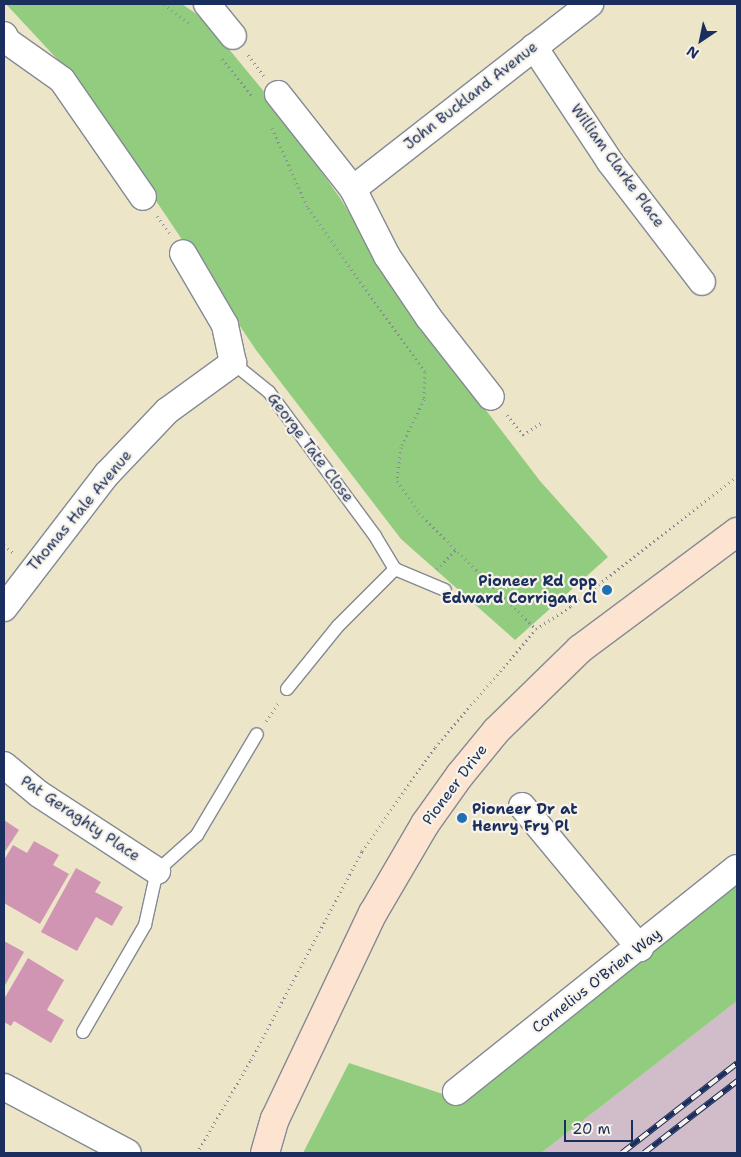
<!DOCTYPE html>
<style>
body{margin:0}
#map{position:relative;width:741px;height:1157px;overflow:hidden;background:#ede5c8;font-family:"Shantell Sans",sans-serif}
div>[style]{position:absolute}
.industrial>*{inset:0;background:#d1bdca}
.green>*{inset:0;background:#92cc7f}
.building>*{inset:0;background:#d195b4}
.path>*{height:3px;margin-top:-1.5px;transform-origin:0;background:repeating-linear-gradient(90deg,#848a93 0 1px,transparent 0 5px)}
.roads{filter:drop-shadow(1px 0 #848a93) drop-shadow(-1px 0 #848a93) drop-shadow(0 1px #848a93) drop-shadow(0 -1px #848a93)}
.lane>*{height:12px;margin:-6px;padding:0 6px;transform-origin:6px;border-radius:6px;background:#fff}
.street>*{height:26px;margin:-13px;padding:0 13px;transform-origin:13px;border-radius:13px;background:#fff}
.secondary>*{height:28px;margin:-14px;padding:0 14px;transform-origin:14px;border-radius:14px;background:#fde4d1}
.rail>*{height:5.5px;margin-top:-2.75px;transform-origin:0;background:repeating-linear-gradient(90deg,#f7f3e8 0 11px,#1b2f5e 0 22px);box-sizing:border-box;border-block:1px solid #1b2f5e}
.dots>*{width:14px;height:14px;translate:-50% -50%;box-sizing:border-box;border:2px solid #f7f3e8;border-radius:50%}
span{translate:-50% -50%;white-space:nowrap;text-align:center;line-height:1.15;-webkit-text-stroke:4.5px #f7f3e8;paint-order:stroke}
.street-label{font-size:15px;color:#1b2f5e}
.poi-label{font-size:15px;color:#1b2f5e;font-weight:700}
.right{translate:-100% -50%;text-align:right}
.left{translate:0 -50%;text-align:left}
.frame{position:absolute;inset:0;border:5px solid #1b2f5e;pointer-events:none}
.north{position:absolute;left:676px;top:15px;width:50px;height:50px;-webkit-text-stroke:4px #f7f3e8;paint-order:stroke;rotate:214deg;font-size:14px;font-weight:700;line-height:20px;text-align:center;color:#1b2f5e}
.north::after{content:'';display:block;margin:auto;width:18px;height:22px;background:#1b2f5e;clip-path:polygon(50% 0,100% 100%,50% 72%,0 100%)}
.scale{position:absolute;left:564px;top:1120px;width:69px;height:22px;box-sizing:border-box;border:2px solid #1b2f5e;border-top:0;padding-left:6px;font-size:15px;line-height:18px;white-space:nowrap;color:#1b2f5e;-webkit-text-stroke:4px #f7f3e8;paint-order:stroke}
</style>
<div id="map">
<div class="industrial">
<i style="clip-path:polygon(737px 1001px,737px 1153px,541px 1153px)"></i>
</div>
<div class="green">
<i style="clip-path:polygon(6px 4px,182px 4px,205px 20px,270px 99px,340px 198px,386px 273px,482px 405px,540px 481px,608px 557px,515px 640px,401px 539px,256px 350px,71px 74px)"></i>
<i style="clip-path:polygon(737px 883px,737px 1001px,541px 1153px,303px 1153px,349px 1063px,461px 1100px)"></i>
</div>
<div class="building">
<i style="clip-path:polygon(4px 820px,19px 830px,4px 853px)"></i>
<i style="clip-path:polygon(34px 841px,59px 855px,53px 865px,69px 874px,40px 924px,4px 903px,4px 860px,13px 845px,27px 853px)"></i>
<i style="clip-path:polygon(76px 868px,101px 882px,95px 892px,123px 907px,112px 926px,96px 917px,77px 951px,41px 932px)"></i>
<i style="clip-path:polygon(4px 941px,24px 952px,4px 987px)"></i>
<i style="clip-path:polygon(28px 958px,64px 980px,47px 1010px,64px 1020px,51px 1043px,14px 1021px,11px 1026px,4px 1022px,4px 999px)"></i>
</div>
<div class="path">
<i style="left:164px;top:4px;width:31px;rotate:37deg"></i>
<i style="left:248px;top:55px;width:26px;rotate:53deg"></i>
<i style="left:222px;top:59px;width:49px;rotate:50.8deg"></i>
<i style="left:272px;top:128px;width:88px;rotate:65.8deg"></i>
<i style="left:308px;top:208px;width:201px;rotate:54.5deg"></i>
<i style="left:425px;top:372px;width:27px;rotate:92deg"></i>
<i style="left:424px;top:399px;width:53px;rotate:115.6deg"></i>
<i style="left:401px;top:447px;width:34px;rotate:97deg"></i>
<i style="left:397px;top:481px;width:39px;rotate:55deg"></i>
<i style="left:419px;top:513px;width:165px;rotate:44.8deg"></i>
<i style="left:157px;top:216px;width:21px;rotate:55deg"></i>
<i style="left:507px;top:415px;width:26px;rotate:51deg"></i>
<i style="left:523px;top:435px;width:23px;rotate:-34deg"></i>
<i style="left:4px;top:545px;width:14px;rotate:39deg"></i>
<i style="left:437px;top:569px;width:28px;rotate:-46deg"></i>
<i style="left:266px;top:721px;width:22px;rotate:-56deg"></i>
<i style="left:197px;top:1153px;width:108px;rotate:-59.9deg"></i>
<i style="left:251px;top:1060px;width:237px;rotate:-62deg"></i>
<i style="left:362px;top:851px;width:127px;rotate:-54.9deg"></i>
<i style="left:435px;top:747px;width:155px;rotate:-49.4deg"></i>
<i style="left:536px;top:629px;width:42px;rotate:-33.3deg"></i>
<i style="left:571px;top:606px;width:211px;rotate:-38.1deg"></i>
</div>
<div class="roads">
<div class="lane">
<i style="left:233px;top:363px;width:46px;rotate:38.9deg"></i>
<i style="left:269px;top:392px;width:179px;rotate:53.6deg"></i>
<i style="left:375px;top:536px;width:39px;rotate:59deg"></i>
<i style="left:395px;top:569px;width:54px;rotate:22.8deg"></i>
<i style="left:287px;top:689px;width:81px;rotate:-51deg"></i>
<i style="left:338px;top:626px;width:81px;rotate:-45deg"></i>
<i style="left:83px;top:1032px;width:124px;rotate:-59.9deg"></i>
<i style="left:145px;top:925px;width:55px;rotate:-77.5deg"></i>
<i style="left:157px;top:871px;width:54px;rotate:-42deg"></i>
<i style="left:197px;top:835px;width:117px;rotate:-59.3deg"></i>
</div>
<div class="street">
<i style="left:207px;top:4px;width:41px;rotate:50.9deg"></i>
<i style="left:4px;top:35px;width:7px;rotate:63deg"></i>
<i style="left:7px;top:41px;width:67px;rotate:35.3deg"></i>
<i style="left:62px;top:80px;width:142px;rotate:55.3deg"></i>
<i style="left:534px;top:47px;width:138px;rotate:56.5deg"></i>
<i style="left:610px;top:162px;width:151px;rotate:52.5deg"></i>
<i style="left:278px;top:94px;width:121px;rotate:51.7deg"></i>
<i style="left:353px;top:189px;width:75px;rotate:63.1deg"></i>
<i style="left:387px;top:256px;width:75px;rotate:55.9deg"></i>
<i style="left:429px;top:318px;width:100px;rotate:51.9deg"></i>
<i style="left:353px;top:189px;width:301px;rotate:-38deg"></i>
<i style="left:4px;top:608px;width:169px;rotate:-52.5deg"></i>
<i style="left:107px;top:474px;width:87px;rotate:-46.4deg"></i>
<i style="left:167px;top:411px;width:82px;rotate:-36deg"></i>
<i style="left:233px;top:363px;width:39px;rotate:-102deg"></i>
<i style="left:225px;top:325px;width:83px;rotate:-120.3deg"></i>
<i style="left:4px;top:765px;width:45px;rotate:39.6deg"></i>
<i style="left:39px;top:794px;width:141px;rotate:33.1deg"></i>
<i style="left:522px;top:806px;width:185px;rotate:50.3deg"></i>
<i style="left:4px;top:1087px;width:140px;rotate:28deg"></i>
<i style="left:456px;top:1092px;width:359px;rotate:-38.6deg"></i>
</div>
<div class="secondary">
<i style="left:265px;top:1153px;width:35px;rotate:-74deg"></i>
<i style="left:275px;top:1119px;width:228px;rotate:-64.6deg"></i>
<i style="left:373px;top:913px;width:103px;rotate:-59.7deg"></i>
<i style="left:425px;top:824px;width:60px;rotate:-54.5deg"></i>
<i style="left:460px;top:775px;width:58px;rotate:-50.6deg"></i>
<i style="left:497px;top:730px;width:116px;rotate:-44.3deg"></i>
<i style="left:580px;top:649px;width:196px;rotate:-36.7deg"></i>
</div>
</div>
<div class="rail">
<i style="left:622px;top:1153px;width:146px;rotate:-38deg"></i>
<i style="left:644px;top:1153px;width:118px;rotate:-37.7deg"></i>
</div>
<div class="dots">
<i style="left:607px;top:590px;background:#1f6fb2"></i>
<i style="left:462px;top:818px;background:#1f6fb2"></i>
</div>
<div class="street-label">
<span style="left:471px;top:96px;rotate:-38deg">John Buckland Avenue</span>
<span style="left:617px;top:166px;rotate:54deg">William Clarke Place</span>
<span style="left:310px;top:448px;rotate:53deg">George Tate Close</span>
<span style="left:80px;top:511px;rotate:-50deg">Thomas Hale Avenue</span>
<span style="left:455px;top:785px;rotate:-53deg">Pioneer Drive</span>
<span style="left:80px;top:819px;rotate:34deg">Pat Geraghty Place</span>
<span style="left:597px;top:981px;rotate:-38deg">Cornelius O'Brien Way</span>
</div>
<div class="poi-label">
<span class="right" style="left:597px;top:590px">Pioneer Rd opp<br>Edward Corrigan Cl</span>
<span class="left" style="left:472px;top:818px">Pioneer Dr at<br>Henry Fry Pl</span>
</div>
<div class="frame"></div>
<div class="north">N</div>
<div class="scale">20 m</div>
</div>
